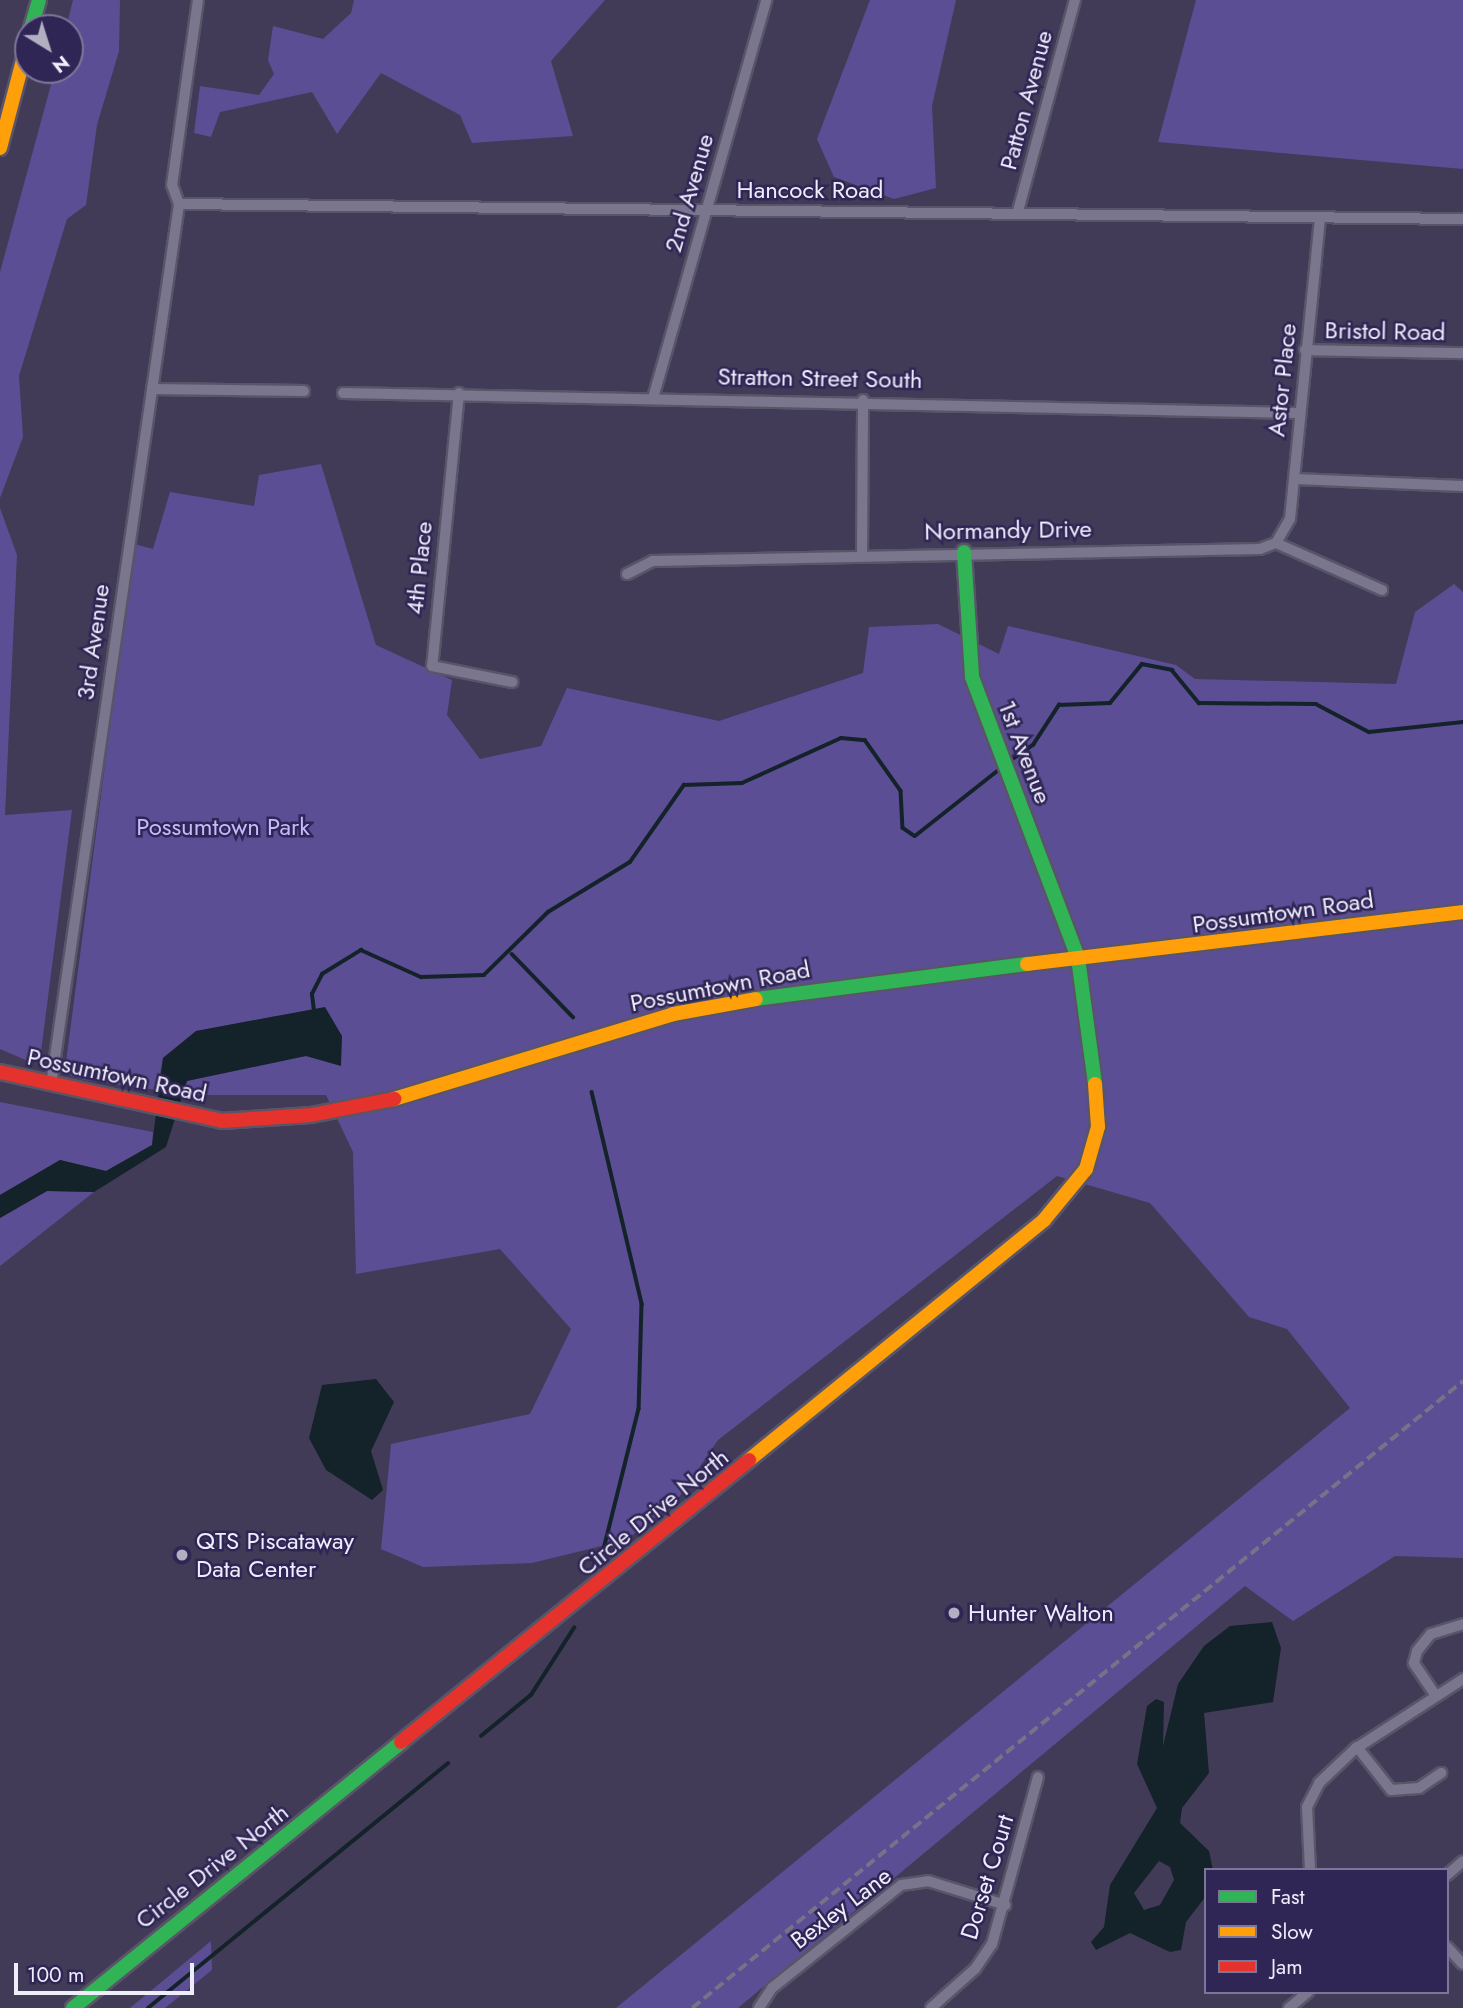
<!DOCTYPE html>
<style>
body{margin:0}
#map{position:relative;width:1463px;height:2008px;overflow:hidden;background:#413b57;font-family:Jost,sans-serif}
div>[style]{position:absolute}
.green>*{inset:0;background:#5c4e94}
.water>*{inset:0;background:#14222a}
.stream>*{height:3.5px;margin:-1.75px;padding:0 1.75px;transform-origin:1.75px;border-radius:1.75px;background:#14222a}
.roads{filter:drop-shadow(2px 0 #595569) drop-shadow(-2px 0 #595569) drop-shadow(0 2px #595569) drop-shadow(0 -2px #595569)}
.street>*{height:10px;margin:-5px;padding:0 5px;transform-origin:5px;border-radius:5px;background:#7a768d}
.fast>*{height:14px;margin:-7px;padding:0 7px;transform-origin:7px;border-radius:7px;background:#30b455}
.slow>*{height:14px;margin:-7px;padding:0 7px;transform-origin:7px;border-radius:7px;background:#ff9f0a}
.jam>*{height:14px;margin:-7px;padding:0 7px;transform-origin:7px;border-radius:7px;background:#e5322d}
.rail>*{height:3.5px;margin-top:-1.75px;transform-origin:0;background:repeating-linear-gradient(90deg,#767287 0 10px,transparent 0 15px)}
.dots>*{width:19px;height:19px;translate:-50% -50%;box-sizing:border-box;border:4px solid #302656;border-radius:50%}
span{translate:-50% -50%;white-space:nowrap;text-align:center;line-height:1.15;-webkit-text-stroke:5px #302656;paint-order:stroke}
.street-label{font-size:24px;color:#eeedfa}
.park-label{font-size:24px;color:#c3baff}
.poi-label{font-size:24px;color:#eeedfa}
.left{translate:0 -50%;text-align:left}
.legend{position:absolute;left:1204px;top:1868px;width:245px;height:126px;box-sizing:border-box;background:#302656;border:2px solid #7c7698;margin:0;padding:9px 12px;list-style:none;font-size:21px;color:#eeedfa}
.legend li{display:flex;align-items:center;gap:14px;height:35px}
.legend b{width:35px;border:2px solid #7c7698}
.north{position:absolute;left:14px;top:14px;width:70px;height:70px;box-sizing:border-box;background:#302656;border:2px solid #7c7698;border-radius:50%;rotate:142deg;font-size:19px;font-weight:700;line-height:28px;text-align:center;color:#eeedfa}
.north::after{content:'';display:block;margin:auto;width:24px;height:32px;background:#b1afc1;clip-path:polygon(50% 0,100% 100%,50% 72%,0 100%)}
.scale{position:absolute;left:14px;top:1963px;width:180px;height:32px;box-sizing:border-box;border:4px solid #eeedfa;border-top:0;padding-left:9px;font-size:21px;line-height:24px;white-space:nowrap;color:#eeedfa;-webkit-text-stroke:5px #302656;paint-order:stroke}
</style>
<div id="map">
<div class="green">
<i style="clip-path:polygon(73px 0,120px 0,119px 51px,97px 125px,86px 205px,67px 219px,19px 376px,23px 437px,0 498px,0 272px,55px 70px,70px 70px,66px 28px)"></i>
<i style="clip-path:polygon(354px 0,605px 0,551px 61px,573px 136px,472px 143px,460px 115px,381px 73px,337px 134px,312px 92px,220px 112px,211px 137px,194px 133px,200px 86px,259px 95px,274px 74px,268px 60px,273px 26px,323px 39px,351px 13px)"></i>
<i style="clip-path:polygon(870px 0,956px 0,932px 106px,936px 188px,894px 199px,834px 177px,817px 139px)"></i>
<i style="clip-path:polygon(1196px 0,1463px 0,1463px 169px,1158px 142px)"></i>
<i style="clip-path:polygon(321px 464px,376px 645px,452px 680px,447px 715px,480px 759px,541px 746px,567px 688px,719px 721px,863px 673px,869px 627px,938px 624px,999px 654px,1008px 626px,1176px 665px,1195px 679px,1396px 684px,1415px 612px,1454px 584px,1463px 592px,1463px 1558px,1395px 1556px,1293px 1621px,1245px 1586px,738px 2008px,616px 2008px,1350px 1408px,1287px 1329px,1249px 1317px,1150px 1203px,1057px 1176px,718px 1440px,675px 1503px,626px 1540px,532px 1563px,423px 1567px,381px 1549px,391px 1444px,530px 1414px,571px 1329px,500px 1249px,356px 1274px,353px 1152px,326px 1095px,182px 1095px,186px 1081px,280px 1060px,306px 1056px,341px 1065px,276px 1016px,196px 1031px,163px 1058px,157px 1090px,84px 1080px,71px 1076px,66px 1062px,134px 544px,153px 549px,170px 492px,254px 506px,259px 475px)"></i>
<i style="clip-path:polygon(0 508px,17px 555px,5px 815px,72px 810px,41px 1052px,28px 1061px,0 1049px)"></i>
<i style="clip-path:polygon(0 1102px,153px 1132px,152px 1145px,106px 1171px,60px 1160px,0 1195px)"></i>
<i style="clip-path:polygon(47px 1191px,94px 1192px,0 1266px,0 1218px)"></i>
<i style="clip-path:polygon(211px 1941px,212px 1970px,165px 2008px,130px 2008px)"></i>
</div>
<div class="water">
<i style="clip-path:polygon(325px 1007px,342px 1036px,341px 1066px,306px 1056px,187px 1081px,166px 1147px,94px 1192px,47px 1191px,0 1218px,0 1195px,60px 1160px,106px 1171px,152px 1145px,163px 1058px,196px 1031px)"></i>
<i style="clip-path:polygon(376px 1379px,394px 1402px,371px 1451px,383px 1490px,372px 1500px,326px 1470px,309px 1438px,322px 1385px)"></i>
<i style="clip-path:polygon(evenodd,1272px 1622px,1281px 1648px,1273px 1702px,1204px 1713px,1209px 1773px,1182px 1808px,1180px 1823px,1209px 1851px,1213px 1870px,1206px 1870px,1206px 1896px,1186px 1922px,1181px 1950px,1170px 1952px,1130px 1933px,1096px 1950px,1091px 1942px,1104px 1927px,1110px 1885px,1157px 1808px,1137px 1764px,1147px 1706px,1156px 1699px,1164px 1702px,1163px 1746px,1178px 1684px,1204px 1646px,1230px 1626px,1272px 1622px,1159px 1861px,1170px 1867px,1174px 1880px,1160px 1905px,1144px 1910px,1134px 1893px,1159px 1861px)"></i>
</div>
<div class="stream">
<i style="left:1007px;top:763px;width:32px;rotate:-35deg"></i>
<i style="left:1033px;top:745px;width:48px;rotate:-57deg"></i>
<i style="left:1059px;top:705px;width:51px;rotate:-2.2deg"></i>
<i style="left:1110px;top:703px;width:50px;rotate:-50.6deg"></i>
<i style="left:1142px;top:664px;width:31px;rotate:11deg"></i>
<i style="left:1172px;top:670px;width:43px;rotate:50.7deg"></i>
<i style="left:1199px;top:703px;width:117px;rotate:0.5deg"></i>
<i style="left:1316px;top:704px;width:60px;rotate:27.8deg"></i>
<i style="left:1369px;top:732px;width:95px;rotate:-6.1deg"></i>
<i style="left:512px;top:954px;width:88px;rotate:45.9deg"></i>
<i style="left:314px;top:1011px;width:17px;rotate:-97deg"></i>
<i style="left:312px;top:994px;width:22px;rotate:-63deg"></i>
<i style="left:322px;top:974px;width:46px;rotate:-31.6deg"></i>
<i style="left:361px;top:950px;width:66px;rotate:24.2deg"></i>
<i style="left:421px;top:977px;width:63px;rotate:-1.8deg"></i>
<i style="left:484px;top:975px;width:90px;rotate:-44.5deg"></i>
<i style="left:548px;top:912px;width:96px;rotate:-31.4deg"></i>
<i style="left:630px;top:862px;width:94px;rotate:-55deg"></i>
<i style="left:684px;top:785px;width:58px;rotate:-2deg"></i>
<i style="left:742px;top:783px;width:109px;rotate:-24.4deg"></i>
<i style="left:841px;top:738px;width:24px;rotate:5deg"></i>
<i style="left:865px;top:740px;width:62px;rotate:54.8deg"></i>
<i style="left:901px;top:791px;width:37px;rotate:87deg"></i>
<i style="left:903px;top:828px;width:14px;rotate:34deg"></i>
<i style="left:915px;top:836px;width:110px;rotate:-38.3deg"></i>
<i style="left:592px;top:1092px;width:218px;rotate:76.7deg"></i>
<i style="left:642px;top:1304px;width:105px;rotate:91.6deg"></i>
<i style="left:639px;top:1409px;width:148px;rotate:104deg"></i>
<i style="left:481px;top:1736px;width:65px;rotate:-39.4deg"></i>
<i style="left:531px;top:1695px;width:80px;rotate:-57.3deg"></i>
<i style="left:148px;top:2008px;width:387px;rotate:-39.2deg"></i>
</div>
<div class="roads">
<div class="street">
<i style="left:179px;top:204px;width:1284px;rotate:0.67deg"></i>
<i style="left:1018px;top:211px;width:219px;rotate:-74.9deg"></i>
<i style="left:1305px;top:350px;width:158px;rotate:1.1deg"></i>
<i style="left:152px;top:389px;width:152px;rotate:0.8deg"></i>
<i style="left:343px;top:393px;width:954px;rotate:1.2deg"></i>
<i style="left:459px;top:393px;width:274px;rotate:95.6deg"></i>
<i style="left:432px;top:666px;width:82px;rotate:11.3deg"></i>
<i style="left:653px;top:398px;width:414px;rotate:-74.1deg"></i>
<i style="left:1295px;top:479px;width:168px;rotate:2.4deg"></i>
<i style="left:1276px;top:543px;width:28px;rotate:-60deg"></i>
<i style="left:1290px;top:519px;width:303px;rotate:-84.3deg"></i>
<i style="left:862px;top:553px;width:153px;rotate:-89.6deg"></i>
<i style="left:627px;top:574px;width:29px;rotate:-27deg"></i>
<i style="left:653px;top:561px;width:607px;rotate:-1.13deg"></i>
<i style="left:1260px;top:549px;width:17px;rotate:-21deg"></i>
<i style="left:1276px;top:543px;width:116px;rotate:23.9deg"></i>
<i style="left:51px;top:1085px;width:890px;rotate:-81.73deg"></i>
<i style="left:179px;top:204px;width:20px;rotate:-110deg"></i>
<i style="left:172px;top:185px;width:187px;rotate:-82deg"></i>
<i style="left:1436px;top:1696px;width:40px;rotate:-124deg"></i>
<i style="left:1414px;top:1663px;width:12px;rotate:-76deg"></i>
<i style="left:1417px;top:1651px;width:22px;rotate:-51deg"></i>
<i style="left:1431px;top:1634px;width:34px;rotate:-17deg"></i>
<i style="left:1357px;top:1747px;width:55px;rotate:51.7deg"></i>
<i style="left:1391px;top:1790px;width:28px;rotate:-4deg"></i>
<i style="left:1419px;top:1788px;width:27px;rotate:-34deg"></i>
<i style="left:1310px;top:1870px;width:63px;rotate:-92.7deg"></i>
<i style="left:1307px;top:1807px;width:27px;rotate:-63deg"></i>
<i style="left:1319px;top:1783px;width:50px;rotate:-43.4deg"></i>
<i style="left:1355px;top:1749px;width:129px;rotate:-32.9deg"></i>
<i style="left:1447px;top:1875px;width:21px;rotate:-41deg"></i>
<i style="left:1447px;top:1947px;width:23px;rotate:47deg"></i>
<i style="left:759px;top:2008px;width:24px;rotate:-57deg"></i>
<i style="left:772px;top:1988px;width:165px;rotate:-38.6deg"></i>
<i style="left:901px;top:1885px;width:27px;rotate:-8deg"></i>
<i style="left:928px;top:1881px;width:81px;rotate:17.3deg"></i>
<i style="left:931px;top:2008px;width:59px;rotate:-41.6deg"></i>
<i style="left:975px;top:1969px;width:30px;rotate:-56deg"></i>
<i style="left:992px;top:1944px;width:173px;rotate:-74.6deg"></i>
<i style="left:1289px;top:2008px;width:25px;rotate:-40deg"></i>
</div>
<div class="fast">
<i style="left:31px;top:28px;width:29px;rotate:-74deg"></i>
<i style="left:964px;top:552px;width:125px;rotate:86.3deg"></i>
<i style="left:972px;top:677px;width:300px;rotate:69.3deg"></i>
<i style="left:1078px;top:958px;width:127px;rotate:82.3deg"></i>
<i style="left:756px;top:999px;width:273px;rotate:-7.4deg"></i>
<i style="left:73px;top:2008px;width:422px;rotate:-39deg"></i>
</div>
<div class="slow">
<i style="left:0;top:148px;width:111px;rotate:-75.3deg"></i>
<i style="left:1027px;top:964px;width:439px;rotate:-6.8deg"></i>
<i style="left:394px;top:1099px;width:292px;rotate:-16.9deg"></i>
<i style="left:673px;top:1014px;width:84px;rotate:-10.2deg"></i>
<i style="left:749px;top:1460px;width:380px;rotate:-39.1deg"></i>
<i style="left:1044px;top:1220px;width:66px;rotate:-50.5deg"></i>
<i style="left:1086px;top:1169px;width:44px;rotate:-74.1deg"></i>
<i style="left:1098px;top:1127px;width:43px;rotate:-94deg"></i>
</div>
<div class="jam">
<i style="left:0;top:1072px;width:227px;rotate:12.4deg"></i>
<i style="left:222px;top:1121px;width:89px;rotate:-3.9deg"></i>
<i style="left:311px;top:1115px;width:85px;rotate:-10.9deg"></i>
<i style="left:401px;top:1742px;width:448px;rotate:-39deg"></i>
</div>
</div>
<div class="rail">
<i style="left:692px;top:2008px;width:994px;rotate:-39.12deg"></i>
</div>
<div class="dots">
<i style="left:182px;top:1555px;background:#b1afc1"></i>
<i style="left:954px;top:1613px;background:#b1afc1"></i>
</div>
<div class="street-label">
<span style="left:1026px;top:100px;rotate:-75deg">Patton Avenue</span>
<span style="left:810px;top:190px">Hancock Road</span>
<span style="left:689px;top:193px;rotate:-74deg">2nd Avenue</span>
<span style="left:1385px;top:331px;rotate:1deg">Bristol Road</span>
<span style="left:820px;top:378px;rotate:1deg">Stratton Street South</span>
<span style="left:1282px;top:380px;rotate:-84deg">Astor Place</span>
<span style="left:1008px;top:530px;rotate:-1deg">Normandy Drive</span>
<span style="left:419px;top:568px;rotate:-84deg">4th Place</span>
<span style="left:93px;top:642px;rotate:-82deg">3rd Avenue</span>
<span style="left:1025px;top:752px;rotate:69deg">1st Avenue</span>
<span style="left:1283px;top:912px;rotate:-8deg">Possumtown Road</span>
<span style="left:720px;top:986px;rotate:-11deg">Possumtown Road</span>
<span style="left:117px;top:1075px;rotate:12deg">Possumtown Road</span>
<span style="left:653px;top:1512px;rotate:-39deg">Circle Drive North</span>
<span style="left:212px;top:1866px;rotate:-38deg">Circle Drive North</span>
<span style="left:987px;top:1877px;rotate:-73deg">Dorset Court</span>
<span style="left:841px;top:1908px;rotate:-37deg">Bexley Lane</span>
</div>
<div class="park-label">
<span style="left:223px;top:827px">Possumtown Park</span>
</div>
<div class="poi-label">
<span class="left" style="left:196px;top:1555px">QTS Piscataway<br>Data Center</span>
<span class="left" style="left:968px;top:1613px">Hunter Walton</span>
</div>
<ul class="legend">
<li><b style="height:9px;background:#30b455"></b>Fast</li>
<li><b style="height:9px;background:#ff9f0a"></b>Slow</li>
<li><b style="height:9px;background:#e5322d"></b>Jam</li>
</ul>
<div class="north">N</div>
<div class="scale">100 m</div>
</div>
